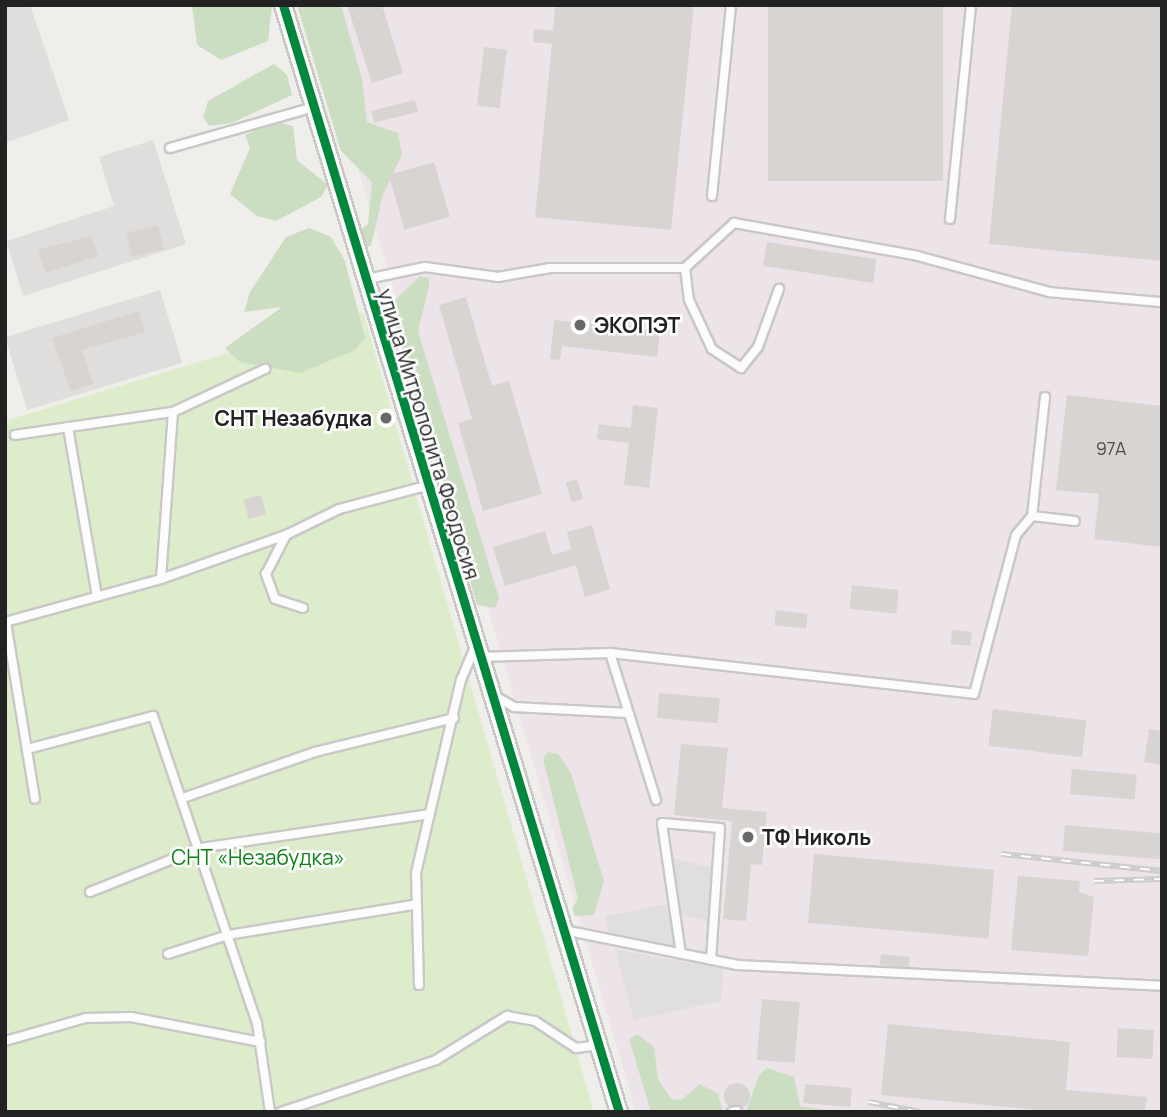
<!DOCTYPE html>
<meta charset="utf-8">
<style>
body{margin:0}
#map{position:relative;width:1167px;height:1117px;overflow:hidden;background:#f0eeeb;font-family:Manrope,sans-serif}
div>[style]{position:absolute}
.residential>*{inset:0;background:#dfdedc;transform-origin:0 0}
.industrial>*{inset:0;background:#ede4e9}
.grass>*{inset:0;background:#ddeccb}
.forest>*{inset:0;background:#cbdec1}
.parking>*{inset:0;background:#e0dfde}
.building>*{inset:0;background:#d7d4d2;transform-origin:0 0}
.round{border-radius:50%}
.roads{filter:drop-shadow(2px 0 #c9c8c7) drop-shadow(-2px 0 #c9c8c7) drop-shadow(0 2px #c9c8c7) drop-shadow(0 -2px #c9c8c7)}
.lane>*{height:8px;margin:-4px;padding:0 4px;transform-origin:4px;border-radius:4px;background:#fdfcfc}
.street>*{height:16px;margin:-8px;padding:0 8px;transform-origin:8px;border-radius:8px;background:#fdfcfc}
.rail>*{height:6px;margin-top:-3px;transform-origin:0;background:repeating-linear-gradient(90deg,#fff 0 10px,#ccc 0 20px);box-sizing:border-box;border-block:2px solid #ccc}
.cycleway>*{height:9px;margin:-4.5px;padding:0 4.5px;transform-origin:4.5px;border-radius:4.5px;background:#00873e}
.dots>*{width:19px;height:19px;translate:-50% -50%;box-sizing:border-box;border:4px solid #fff;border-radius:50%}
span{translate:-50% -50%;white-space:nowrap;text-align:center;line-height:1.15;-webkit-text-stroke:5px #fff;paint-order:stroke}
.number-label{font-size:18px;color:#4f4e4e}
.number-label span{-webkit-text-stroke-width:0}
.poi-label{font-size:21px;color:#222;font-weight:700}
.left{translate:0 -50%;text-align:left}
.right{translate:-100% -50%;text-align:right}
.street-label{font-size:21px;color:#222}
.park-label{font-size:21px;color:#0c8416}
.frame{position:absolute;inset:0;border:7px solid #222;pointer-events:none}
</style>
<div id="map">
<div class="residential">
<i style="clip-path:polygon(5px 5px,30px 5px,69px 120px,5px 143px)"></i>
<i style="clip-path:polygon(153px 140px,186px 244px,23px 296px,5px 236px,7px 241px,114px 206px,99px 157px)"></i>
<i style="left:160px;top:290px;width:76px;height:162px;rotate:73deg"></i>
</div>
<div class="industrial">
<i style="clip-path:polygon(310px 5px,1162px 5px,1162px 1112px,636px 1112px)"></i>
</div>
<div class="grass">
<i style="clip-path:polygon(363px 312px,594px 1112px,5px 1112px,5px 421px)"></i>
</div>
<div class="forest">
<i style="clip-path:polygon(192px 5px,272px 5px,268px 41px,221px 60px,197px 45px)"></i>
<i style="clip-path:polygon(297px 5px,341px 5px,362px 79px,367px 122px,398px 133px,402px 155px,383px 194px,371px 246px,364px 247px,356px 233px,368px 224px,372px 182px,341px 151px)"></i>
<i style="clip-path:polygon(274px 64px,287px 75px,292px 95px,232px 123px,209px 126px,203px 117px,208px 101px)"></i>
<i style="clip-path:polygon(277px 122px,293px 126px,297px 160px,328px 185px,321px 197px,276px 221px,257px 216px,230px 194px,250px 148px,245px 135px)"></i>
<i style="clip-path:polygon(309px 228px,331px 237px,345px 261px,365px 338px,355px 350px,300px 373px,240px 362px,225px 348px,282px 307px,244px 312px,250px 292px,286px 237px)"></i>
<i style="clip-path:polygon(420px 276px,429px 278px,429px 287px,418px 331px,499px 598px,495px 608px,477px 605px,393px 320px,393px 302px)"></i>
<i style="clip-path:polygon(548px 752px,558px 754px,571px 773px,604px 881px,594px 915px,575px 916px,572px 908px,578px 899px,543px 759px)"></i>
<i style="clip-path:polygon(637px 1034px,654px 1047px,658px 1079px,671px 1099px,681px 1100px,700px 1084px,718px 1094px,723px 1112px,651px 1112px,629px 1039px)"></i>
<i style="clip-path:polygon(767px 1068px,794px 1077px,800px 1106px,841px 1112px,746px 1112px,759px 1075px)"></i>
</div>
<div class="parking">
<i style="clip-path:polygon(671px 858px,713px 868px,708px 921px,680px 914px)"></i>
<i style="clip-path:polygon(668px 904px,674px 946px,609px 933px,605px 916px)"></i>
<i style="clip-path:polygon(615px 949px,723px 969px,721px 1001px,634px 1020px)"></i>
</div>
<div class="building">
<i style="clip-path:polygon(347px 5px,382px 5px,403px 73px,372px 83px)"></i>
<i style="clip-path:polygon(555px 5px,694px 5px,671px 230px,535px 217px,552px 44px,533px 42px,534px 29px,553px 31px)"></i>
<i style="left:768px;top:5px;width:175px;height:176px"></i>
<i style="clip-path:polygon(1012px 5px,1162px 5px,1162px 261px,989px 244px)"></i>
<i style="left:484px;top:47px;width:23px;height:59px;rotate:7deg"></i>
<i style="left:415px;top:100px;width:12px;height:45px;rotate:76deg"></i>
<i style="left:434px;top:162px;width:57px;height:47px;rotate:74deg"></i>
<i style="left:158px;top:225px;width:25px;height:33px;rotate:76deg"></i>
<i style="clip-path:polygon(91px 236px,98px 256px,46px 273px,38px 250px)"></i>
<i style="left:767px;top:242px;width:111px;height:24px;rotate:9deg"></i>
<i style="clip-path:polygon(466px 297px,492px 386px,509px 381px,542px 494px,483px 511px,458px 423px,472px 419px,439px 305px)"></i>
<i style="clip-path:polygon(139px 311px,145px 332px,82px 350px,93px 384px,71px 391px,52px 338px)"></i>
<i style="clip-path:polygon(554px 320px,660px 331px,657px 357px,562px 346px,560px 360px,550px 359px)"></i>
<i style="clip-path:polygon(1067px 395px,1162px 406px,1162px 547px,1094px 539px,1099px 494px,1056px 490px)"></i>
<i style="clip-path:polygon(633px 405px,658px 408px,649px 488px,624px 485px,629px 443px,597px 439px,599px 424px,631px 428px)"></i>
<i style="left:577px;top:479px;width:21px;height:12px;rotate:73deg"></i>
<i style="left:261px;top:495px;width:20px;height:18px;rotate:75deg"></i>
<i style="clip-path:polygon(592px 525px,610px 589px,585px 597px,576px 565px,505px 586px,493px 547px,545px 531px,552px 555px,571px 550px,567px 532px)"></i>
<i style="left:852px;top:585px;width:47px;height:24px;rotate:6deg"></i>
<i style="left:776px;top:610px;width:32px;height:15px;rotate:7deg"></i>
<i style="left:952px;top:630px;width:20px;height:14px;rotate:6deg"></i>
<i style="left:659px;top:693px;width:61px;height:25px;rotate:5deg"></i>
<i style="left:993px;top:709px;width:94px;height:37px;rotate:7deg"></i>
<i style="clip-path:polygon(1149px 729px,1162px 731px,1162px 765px,1144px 762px)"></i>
<i style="clip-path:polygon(681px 744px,728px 748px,722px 808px,767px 812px,762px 865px,751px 864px,746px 921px,723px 919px,732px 821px,674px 815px)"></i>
<i style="left:1072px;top:769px;width:65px;height:25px;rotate:5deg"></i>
<i style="left:1065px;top:825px;width:97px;height:26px;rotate:5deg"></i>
<i style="left:814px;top:854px;width:181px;height:69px;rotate:5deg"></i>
<i style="clip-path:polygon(1018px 876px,1080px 881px,1079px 892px,1094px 897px,1088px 956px,1011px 950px)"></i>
<i style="left:881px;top:954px;width:29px;height:11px;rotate:6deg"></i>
<i style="left:762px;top:999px;width:38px;height:61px;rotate:5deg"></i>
<i style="clip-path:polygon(888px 1024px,1070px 1042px,1066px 1090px,1147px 1097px,1145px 1112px,1059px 1112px,881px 1095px)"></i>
<i style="left:1118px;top:1028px;width:36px;height:29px;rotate:3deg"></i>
<i class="round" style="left:724px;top:1083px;width:26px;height:26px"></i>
<i style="left:805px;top:1084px;width:47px;height:19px;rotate:5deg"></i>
</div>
<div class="roads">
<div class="lane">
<i style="left:170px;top:148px;width:150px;rotate:-15.9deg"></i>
<i style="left:712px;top:196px;width:192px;rotate:-84.3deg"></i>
<i style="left:950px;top:219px;width:215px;rotate:-84.4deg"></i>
<i style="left:685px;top:268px;width:32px;rotate:83deg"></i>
<i style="left:689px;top:300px;width:54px;rotate:64.9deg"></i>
<i style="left:712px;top:349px;width:35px;rotate:33deg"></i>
<i style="left:741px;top:368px;width:27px;rotate:-51deg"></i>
<i style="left:758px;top:347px;width:62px;rotate:-70.1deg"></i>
<i style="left:367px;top:279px;width:59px;rotate:-11.7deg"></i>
<i style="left:425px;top:267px;width:74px;rotate:7.8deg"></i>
<i style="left:498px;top:277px;width:53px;rotate:-9.8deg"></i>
<i style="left:550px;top:268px;width:135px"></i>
<i style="left:685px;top:268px;width:67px;rotate:-42.6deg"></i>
<i style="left:734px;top:223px;width:183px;rotate:10.1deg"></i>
<i style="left:914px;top:255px;width:140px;rotate:15.3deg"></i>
<i style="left:1049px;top:292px;width:113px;rotate:5.1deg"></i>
<i style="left:1045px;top:397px;width:120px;rotate:96.2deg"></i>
<i style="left:1032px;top:516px;width:43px;rotate:6.6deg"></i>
<i style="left:68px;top:427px;width:172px;rotate:80.3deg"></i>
<i style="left:15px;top:435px;width:160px;rotate:-8.3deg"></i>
<i style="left:161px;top:579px;width:133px;rotate:-19.4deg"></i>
<i style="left:303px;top:608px;width:29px;rotate:-162deg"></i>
<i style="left:275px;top:599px;width:27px;rotate:-110deg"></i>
<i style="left:266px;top:574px;width:44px;rotate:-62.9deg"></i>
<i style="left:286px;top:535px;width:59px;rotate:-26.1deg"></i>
<i style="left:339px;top:509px;width:90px;rotate:-14.8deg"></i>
<i style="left:5px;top:622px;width:162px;rotate:-15.4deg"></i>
<i style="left:161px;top:579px;width:167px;rotate:-85.9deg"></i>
<i style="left:173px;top:412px;width:102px;rotate:-25.1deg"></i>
<i style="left:6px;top:622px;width:179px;rotate:80.7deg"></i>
<i style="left:610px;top:653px;width:154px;rotate:72.6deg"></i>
<i style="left:479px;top:657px;width:131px;rotate:-1.7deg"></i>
<i style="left:610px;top:653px;width:366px;rotate:6.4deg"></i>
<i style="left:974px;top:694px;width:164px;rotate:-75.2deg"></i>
<i style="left:1016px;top:535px;width:25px;rotate:-50deg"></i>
<i style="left:495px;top:696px;width:22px;rotate:30deg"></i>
<i style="left:514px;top:707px;width:114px;rotate:3deg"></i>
<i style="left:27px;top:749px;width:130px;rotate:-14.7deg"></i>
<i style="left:153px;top:716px;width:324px;rotate:71.3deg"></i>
<i style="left:257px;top:1023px;width:90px;rotate:81.7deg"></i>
<i style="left:183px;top:798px;width:140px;rotate:-19.2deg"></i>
<i style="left:315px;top:752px;width:143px;rotate:-13.7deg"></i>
<i style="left:90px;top:892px;width:118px;rotate:-21.8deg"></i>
<i style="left:200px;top:848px;width:232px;rotate:-8.4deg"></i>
<i style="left:564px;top:930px;width:177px;rotate:11.4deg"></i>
<i style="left:737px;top:965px;width:426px;rotate:2.8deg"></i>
<i style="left:168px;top:954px;width:63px;rotate:-17.6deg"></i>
<i style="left:228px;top:935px;width:188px;rotate:-9.2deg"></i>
<i style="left:681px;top:954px;width:132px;rotate:-98.3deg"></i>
<i style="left:662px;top:823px;width:58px;rotate:4.9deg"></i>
<i style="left:720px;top:828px;width:132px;rotate:93.9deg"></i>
<i style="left:419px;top:985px;width:112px;rotate:-91.5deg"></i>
<i style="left:416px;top:873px;width:198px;rotate:-76.9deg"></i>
<i style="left:461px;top:680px;width:36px;rotate:-67deg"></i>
<i style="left:5px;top:1041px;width:84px;rotate:-15.9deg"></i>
<i style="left:86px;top:1018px;width:45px;rotate:-1.3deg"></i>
<i style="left:131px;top:1017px;width:132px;rotate:10.9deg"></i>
<i style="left:281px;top:1112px;width:163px;rotate:-18.5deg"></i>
<i style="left:436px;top:1060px;width:84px;rotate:-31.8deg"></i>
<i style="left:507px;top:1016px;width:28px;rotate:10deg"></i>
<i style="left:535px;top:1021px;width:49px;rotate:33.4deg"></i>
<i style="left:576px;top:1048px;width:23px;rotate:-7deg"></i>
<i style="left:732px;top:1112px;width:5px;rotate:-11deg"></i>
</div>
<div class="street">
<i style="left:283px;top:5px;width:1157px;rotate:73.12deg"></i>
</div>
</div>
<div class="rail">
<i style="left:1001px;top:854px;width:162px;rotate:6deg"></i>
<i style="left:1094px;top:881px;width:67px;rotate:-1.7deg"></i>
<i style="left:869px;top:1102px;width:52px;rotate:11.1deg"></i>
</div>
<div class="cycleway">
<i style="left:283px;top:5px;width:1157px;rotate:73.12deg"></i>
</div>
<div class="dots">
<i style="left:580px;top:325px;background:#6a6968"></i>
<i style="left:386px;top:418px;background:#6a6968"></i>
<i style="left:748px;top:837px;background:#6a6968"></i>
</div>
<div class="number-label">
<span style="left:1111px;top:448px">97А</span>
</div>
<div class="poi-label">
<span class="left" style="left:594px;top:325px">ЭКОПЭТ</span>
<span class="right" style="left:372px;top:418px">СНТ Незабудка</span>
<span class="left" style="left:762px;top:837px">ТФ Николь</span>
</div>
<div class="street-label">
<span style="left:429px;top:434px;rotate:73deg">улица Митрополита Феодосия</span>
</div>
<div class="park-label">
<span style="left:258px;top:857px">СНТ «Незабудка»</span>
</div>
<div class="frame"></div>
</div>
